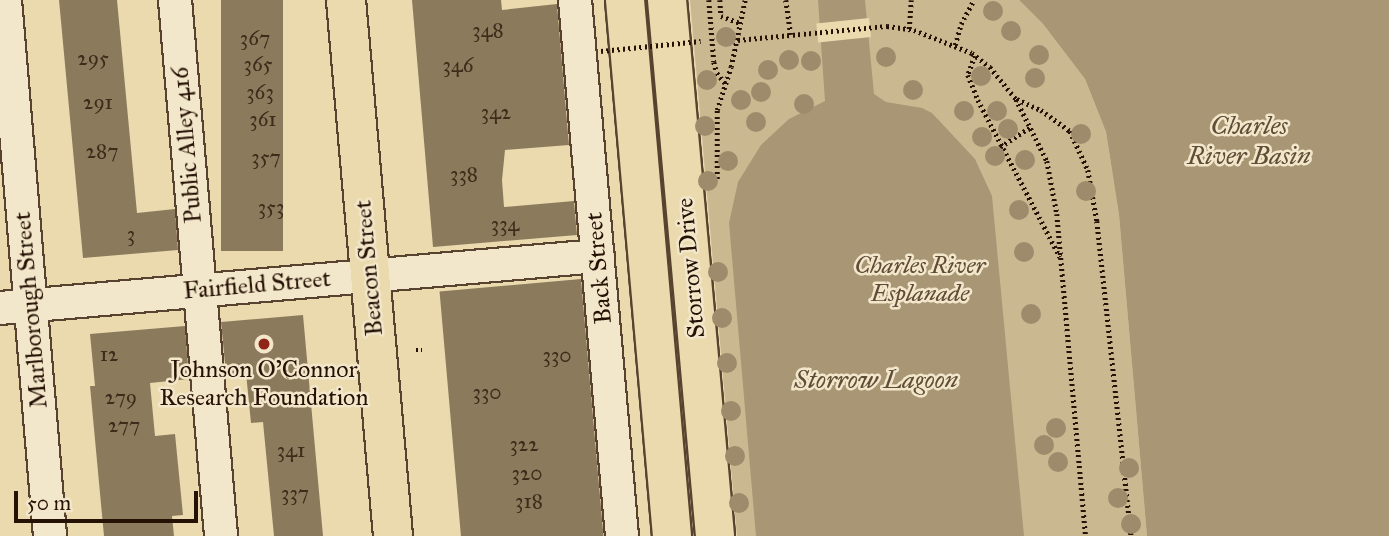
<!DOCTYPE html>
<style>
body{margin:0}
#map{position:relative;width:1389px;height:536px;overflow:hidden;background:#ebdaae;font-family:"IM FELL Great Primer",serif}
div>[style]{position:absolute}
.green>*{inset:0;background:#cab891}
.water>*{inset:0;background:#a89675}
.pier>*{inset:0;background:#ebdaae;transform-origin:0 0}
.building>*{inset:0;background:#8c7a5d;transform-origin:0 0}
.path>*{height:4.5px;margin-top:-2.25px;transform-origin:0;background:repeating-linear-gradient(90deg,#261105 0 2px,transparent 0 5.5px)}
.roads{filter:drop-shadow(2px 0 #57432f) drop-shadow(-2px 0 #57432f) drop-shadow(0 2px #57432f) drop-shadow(0 -2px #57432f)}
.minor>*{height:32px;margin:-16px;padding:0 16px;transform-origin:16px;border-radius:16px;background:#f2e7ca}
.major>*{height:38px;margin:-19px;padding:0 19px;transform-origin:19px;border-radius:19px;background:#ebdaae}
.highway>*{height:38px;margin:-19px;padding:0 19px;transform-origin:19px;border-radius:19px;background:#ebdaae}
.path-bridge>*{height:4.5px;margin-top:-2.25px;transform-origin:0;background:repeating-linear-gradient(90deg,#261105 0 2px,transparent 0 5.5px)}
.trees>*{width:20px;height:20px;margin:-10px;border-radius:50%;background:#9e8b6c}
.dots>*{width:19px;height:19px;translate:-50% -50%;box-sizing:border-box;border:4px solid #f2e7ca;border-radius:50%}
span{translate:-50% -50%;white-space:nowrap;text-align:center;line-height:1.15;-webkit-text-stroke:5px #f2e7ca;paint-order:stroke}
.number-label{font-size:21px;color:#402b1b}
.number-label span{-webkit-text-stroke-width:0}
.street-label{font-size:24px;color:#261105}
.park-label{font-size:24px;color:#5f4b36;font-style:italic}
.poi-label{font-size:24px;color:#261105}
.water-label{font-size:26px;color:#604d37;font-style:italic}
.scale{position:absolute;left:14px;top:491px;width:184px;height:32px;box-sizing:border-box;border:4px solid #261105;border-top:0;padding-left:9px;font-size:21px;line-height:24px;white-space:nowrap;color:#261105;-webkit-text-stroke:5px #f2e7ca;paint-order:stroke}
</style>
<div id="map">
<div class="green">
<i style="clip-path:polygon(690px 0,1019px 0,1043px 24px,1085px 79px,1106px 132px,1119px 215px,1147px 536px,737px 536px)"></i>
</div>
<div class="water">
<i style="clip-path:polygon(818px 0,865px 0,874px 94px,886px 102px,922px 108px,932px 113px,975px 159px,992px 196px,1024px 536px,756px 536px,729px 223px,738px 182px,761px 145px,789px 119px,825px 101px)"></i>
<i style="clip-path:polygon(1019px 0,1389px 0,1389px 536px,1147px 536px,1119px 215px,1106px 132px,1085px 79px,1043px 24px)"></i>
</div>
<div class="pier">
<i style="left:869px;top:18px;width:19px;height:53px;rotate:84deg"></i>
</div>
<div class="building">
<i style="clip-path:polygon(59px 0,117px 0,137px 213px,175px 209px,178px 250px,83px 258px)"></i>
<i style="left:221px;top:0;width:62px;height:251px"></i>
<i style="clip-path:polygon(412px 0,501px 0,502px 10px,557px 4px,569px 145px,505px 150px,502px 180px,504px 207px,574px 201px,577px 235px,433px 247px)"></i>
<i style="left:581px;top:279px;width:258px;height:142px;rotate:85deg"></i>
<i style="clip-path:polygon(303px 315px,323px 536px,274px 536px,263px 422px,251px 423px,246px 373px,226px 374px,221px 322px)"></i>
<i style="clip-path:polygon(185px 326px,189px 379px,150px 383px,155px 436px,175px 434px,183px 515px,172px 516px,174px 536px,104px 536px,90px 386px,95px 386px,90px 334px)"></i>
</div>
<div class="path">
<i style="left:709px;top:0;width:62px;rotate:85.4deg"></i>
<i style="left:714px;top:62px;width:11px;rotate:75deg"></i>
<i style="left:717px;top:73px;width:13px;rotate:51deg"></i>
<i style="left:720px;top:0;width:16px;rotate:86deg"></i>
<i style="left:721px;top:16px;width:20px;rotate:20deg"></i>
<i style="left:786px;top:0;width:35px;rotate:82deg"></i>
<i style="left:909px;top:29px;width:29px;rotate:-86deg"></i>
<i style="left:738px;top:40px;width:150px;rotate:-5.4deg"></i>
<i style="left:887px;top:26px;width:27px;rotate:8deg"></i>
<i style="left:914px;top:30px;width:62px;rotate:21.6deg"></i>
<i style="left:972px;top:53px;width:23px;rotate:38deg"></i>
<i style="left:990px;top:67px;width:41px;rotate:50.9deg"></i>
<i style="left:1016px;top:99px;width:69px;rotate:63.4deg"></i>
<i style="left:1047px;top:161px;width:54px;rotate:79.3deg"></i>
<i style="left:1057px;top:214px;width:323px;rotate:84.9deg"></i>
<i style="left:955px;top:45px;width:22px;rotate:-74deg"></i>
<i style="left:961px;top:24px;width:27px;rotate:-62deg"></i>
<i style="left:975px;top:56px;width:20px;rotate:110deg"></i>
<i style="left:968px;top:75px;width:27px;rotate:68deg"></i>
<i style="left:978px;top:100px;width:177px;rotate:62.4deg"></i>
<i style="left:1017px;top:99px;width:26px;rotate:25deg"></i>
<i style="left:1041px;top:110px;width:36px;rotate:36deg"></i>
<i style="left:1070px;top:131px;width:43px;rotate:65.2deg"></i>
<i style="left:1088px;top:170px;width:52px;rotate:80deg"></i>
<i style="left:1097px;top:221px;width:317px;rotate:83.8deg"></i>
<i style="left:991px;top:153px;width:49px;rotate:-33.4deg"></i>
<i style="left:717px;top:179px;width:69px;rotate:-90deg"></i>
<i style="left:717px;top:110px;width:45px;rotate:-72deg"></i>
<i style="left:731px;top:67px;width:68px;rotate:-78.2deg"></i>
<i style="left:416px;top:350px;width:6px"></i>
</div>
<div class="roads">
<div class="minor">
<i style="left:5px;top:0;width:538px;rotate:85.2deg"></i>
<i style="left:175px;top:0;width:538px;rotate:85.09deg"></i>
<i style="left:575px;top:0;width:538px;rotate:84.99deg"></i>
<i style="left:0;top:308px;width:600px;rotate:-4.97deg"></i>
</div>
<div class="major">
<i style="left:346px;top:0;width:538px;rotate:84.99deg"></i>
</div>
<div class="highway">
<i style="left:625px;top:0;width:538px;rotate:84.99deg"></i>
<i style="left:667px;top:0;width:538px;rotate:84.88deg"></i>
</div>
</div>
<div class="path-bridge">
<i style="left:601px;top:51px;width:100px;rotate:-5.7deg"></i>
</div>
<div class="trees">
<i style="left:993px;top:11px"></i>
<i style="left:1011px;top:31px"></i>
<i style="left:726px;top:37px"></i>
<i style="left:1039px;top:55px"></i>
<i style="left:886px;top:57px"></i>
<i style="left:789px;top:60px"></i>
<i style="left:811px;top:61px"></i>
<i style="left:768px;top:70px"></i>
<i style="left:981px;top:76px"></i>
<i style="left:1035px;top:78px"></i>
<i style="left:707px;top:80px"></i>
<i style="left:913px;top:90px"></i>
<i style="left:761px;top:92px"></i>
<i style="left:741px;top:100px"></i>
<i style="left:804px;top:104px"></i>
<i style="left:964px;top:111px"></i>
<i style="left:997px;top:111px"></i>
<i style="left:756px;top:122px"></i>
<i style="left:705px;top:126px"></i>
<i style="left:1008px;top:129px"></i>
<i style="left:1081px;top:134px"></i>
<i style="left:982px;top:137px"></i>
<i style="left:995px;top:156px"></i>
<i style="left:1025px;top:160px"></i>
<i style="left:728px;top:161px"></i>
<i style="left:708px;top:181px"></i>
<i style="left:1086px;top:191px"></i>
<i style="left:1019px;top:210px"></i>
<i style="left:1024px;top:252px"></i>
<i style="left:718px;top:272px"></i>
<i style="left:1031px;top:314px"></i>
<i style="left:722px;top:318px"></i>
<i style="left:727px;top:363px"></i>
<i style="left:731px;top:411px"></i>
<i style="left:1056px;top:428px"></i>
<i style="left:1044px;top:445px"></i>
<i style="left:735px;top:456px"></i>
<i style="left:1058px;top:462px"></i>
<i style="left:1129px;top:468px"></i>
<i style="left:1118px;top:498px"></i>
<i style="left:739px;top:503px"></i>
<i style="left:1131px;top:524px"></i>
</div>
<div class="dots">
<i style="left:264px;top:344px;background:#8f2418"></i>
</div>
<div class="number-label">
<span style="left:488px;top:30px">348</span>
<span style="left:255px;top:38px">367</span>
<span style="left:93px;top:58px">295</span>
<span style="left:258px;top:64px">365</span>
<span style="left:458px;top:65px">346</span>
<span style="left:260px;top:92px">363</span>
<span style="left:98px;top:102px">291</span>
<span style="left:496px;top:112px">342</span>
<span style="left:263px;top:119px">361</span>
<span style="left:102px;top:151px">287</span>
<span style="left:266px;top:157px">357</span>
<span style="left:464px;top:174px">338</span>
<span style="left:271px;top:207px">353</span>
<span style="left:505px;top:224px">334</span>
<span style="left:131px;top:234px">3</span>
<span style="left:109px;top:354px">12</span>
<span style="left:557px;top:355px">330</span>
<span style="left:487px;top:392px">330</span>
<span style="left:121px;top:397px">279</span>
<span style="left:124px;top:425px">277</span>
<span style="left:524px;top:444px">322</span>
<span style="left:291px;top:450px">341</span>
<span style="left:527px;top:473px">320</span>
<span style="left:295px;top:493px">337</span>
<span style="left:529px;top:501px">318</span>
</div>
<div class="street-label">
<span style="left:187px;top:145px;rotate:-95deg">Public Alley 416</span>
<span style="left:369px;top:268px;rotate:-95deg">Beacon Street</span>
<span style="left:599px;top:268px;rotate:-95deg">Back Street</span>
<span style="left:691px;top:268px;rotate:-95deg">Storrow Drive</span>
<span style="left:257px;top:285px;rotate:-5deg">Fairfield Street</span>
<span style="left:31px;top:310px;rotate:-95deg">Marlborough Street</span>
</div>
<div class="park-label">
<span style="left:920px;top:280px">Charles River<br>Esplanade</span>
</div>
<div class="poi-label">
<span style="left:264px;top:384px">Johnson O'Connor<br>Research Foundation</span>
</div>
<div class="water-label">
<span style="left:1249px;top:141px">Charles<br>River Basin</span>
<span style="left:876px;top:380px">Storrow Lagoon</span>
</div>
<div class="scale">50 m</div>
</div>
